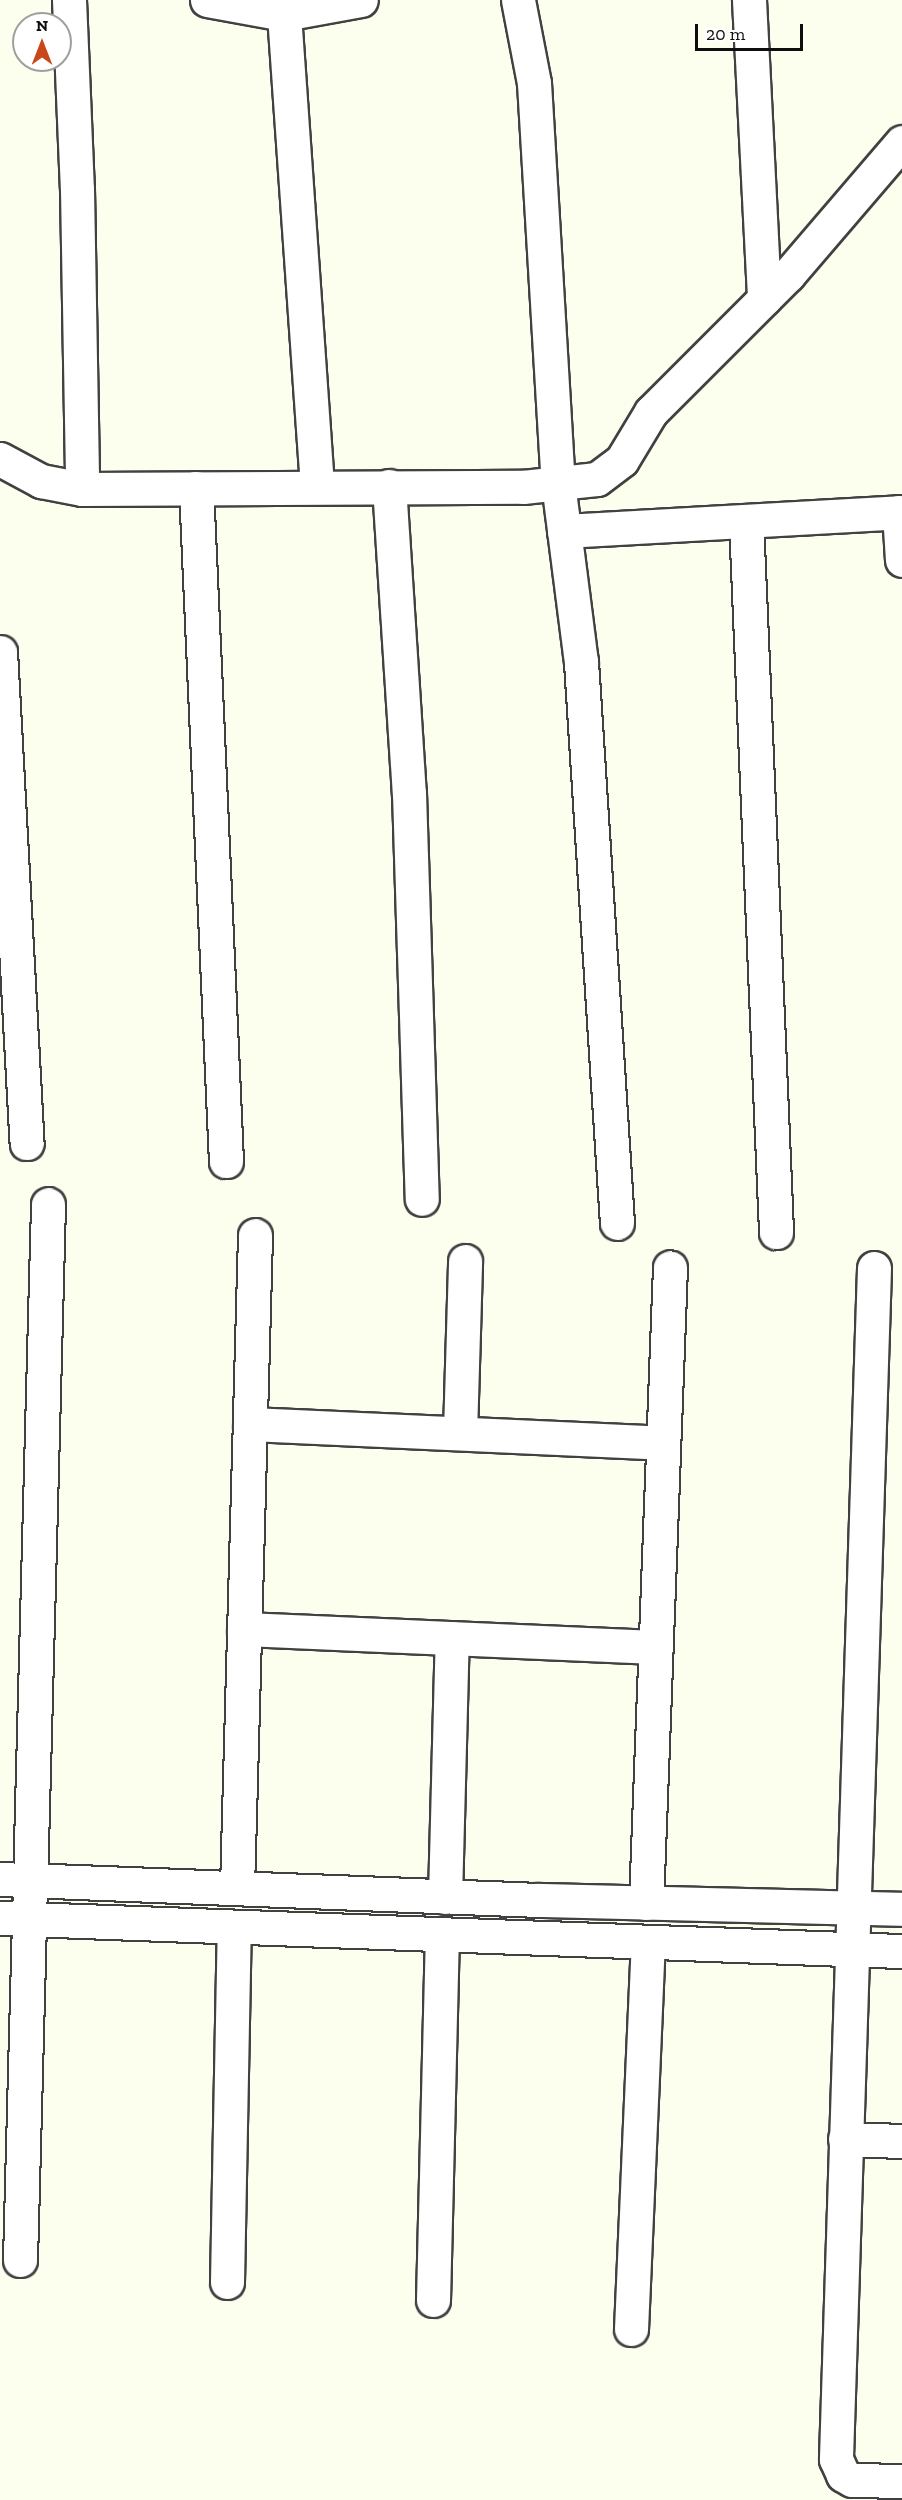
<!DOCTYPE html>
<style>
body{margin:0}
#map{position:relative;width:902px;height:2500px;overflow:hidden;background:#fdffee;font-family:"Zilla Slab",serif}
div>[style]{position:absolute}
.roads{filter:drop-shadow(2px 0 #414141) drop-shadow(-2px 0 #414141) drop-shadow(0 2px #414141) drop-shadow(0 -2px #414141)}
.minor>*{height:33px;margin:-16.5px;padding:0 16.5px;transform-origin:16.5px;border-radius:16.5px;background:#fff}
span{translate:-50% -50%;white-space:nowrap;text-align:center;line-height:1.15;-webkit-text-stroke:6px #fff;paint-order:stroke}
.north{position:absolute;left:12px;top:12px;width:60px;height:60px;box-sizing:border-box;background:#fff;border:2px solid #9f9f9f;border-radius:50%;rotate:0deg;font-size:16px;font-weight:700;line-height:24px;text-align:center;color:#0e0e0e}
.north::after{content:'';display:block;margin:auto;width:21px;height:27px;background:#ca4719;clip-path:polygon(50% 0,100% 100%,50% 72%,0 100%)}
.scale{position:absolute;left:695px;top:24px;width:108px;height:27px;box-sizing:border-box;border:3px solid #0e0e0e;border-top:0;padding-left:8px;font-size:18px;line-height:21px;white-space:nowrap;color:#0e0e0e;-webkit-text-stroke:4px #fff;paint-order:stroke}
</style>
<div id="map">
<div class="roads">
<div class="minor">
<i style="left:69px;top:0;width:189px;rotate:87.6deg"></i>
<i style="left:77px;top:189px;width:300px;rotate:89deg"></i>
<i style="left:207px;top:0;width:78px;rotate:10.3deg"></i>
<i style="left:284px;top:14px;width:78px;rotate:-10.3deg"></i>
<i style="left:518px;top:0;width:85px;rotate:79.1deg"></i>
<i style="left:534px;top:83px;width:401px;rotate:86.6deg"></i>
<i style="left:558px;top:483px;width:180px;rotate:82.7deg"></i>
<i style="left:581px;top:662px;width:562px;rotate:86.33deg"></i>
<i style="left:749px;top:0;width:299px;rotate:87.1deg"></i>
<i style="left:284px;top:14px;width:473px;rotate:86deg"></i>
<i style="left:0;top:459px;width:47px;rotate:28.2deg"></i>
<i style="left:41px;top:481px;width:42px;rotate:11deg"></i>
<i style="left:82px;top:489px;width:441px;rotate:-0.3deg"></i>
<i style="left:523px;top:487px;width:74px;rotate:-6.2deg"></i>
<i style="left:597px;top:479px;width:31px;rotate:-37deg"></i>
<i style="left:622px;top:460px;width:56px;rotate:-58.9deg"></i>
<i style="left:651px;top:412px;width:194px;rotate:-45deg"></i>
<i style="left:788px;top:275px;width:175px;rotate:-49.4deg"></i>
<i style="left:389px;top:486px;width:308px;rotate:86.3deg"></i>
<i style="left:409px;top:793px;width:406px;rotate:88.2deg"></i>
<i style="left:196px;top:488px;width:674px;rotate:87.45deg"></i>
<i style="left:746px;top:521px;width:712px;rotate:87.58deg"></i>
<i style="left:564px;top:531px;width:336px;rotate:-3.2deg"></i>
<i style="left:899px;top:512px;width:48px;rotate:86.4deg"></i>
<i style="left:0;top:652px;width:492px;rotate:86.9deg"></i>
<i style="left:874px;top:1268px;width:1192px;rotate:91.83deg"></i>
<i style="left:836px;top:2459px;width:17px;rotate:66deg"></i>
<i style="left:843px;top:2475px;width:10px;rotate:29deg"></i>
<i style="left:852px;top:2480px;width:50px;rotate:1.1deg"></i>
<i style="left:250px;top:1424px;width:413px;rotate:2.6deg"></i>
<i style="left:460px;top:1433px;width:172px;rotate:-88.3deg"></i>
<i style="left:244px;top:1629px;width:412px;rotate:2.5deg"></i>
<i style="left:0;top:1879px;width:539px;rotate:2.23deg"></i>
<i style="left:539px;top:1900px;width:363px;rotate:1.4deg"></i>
<i style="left:237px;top:1888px;width:653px;rotate:-88.42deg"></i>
<i style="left:445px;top:1897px;width:259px;rotate:-88.5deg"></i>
<i style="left:646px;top:1903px;width:636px;rotate:-87.84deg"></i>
<i style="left:0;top:1918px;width:903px;rotate:2.1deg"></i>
<i style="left:845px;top:2139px;width:57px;rotate:2deg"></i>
<i style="left:20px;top:2260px;width:1056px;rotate:-88.48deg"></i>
<i style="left:227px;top:2282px;width:355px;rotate:-88.9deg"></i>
<i style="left:433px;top:2300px;width:366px;rotate:-88.6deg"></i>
<i style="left:631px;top:2329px;width:387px;rotate:-87.5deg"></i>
</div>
</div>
<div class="north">N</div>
<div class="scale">20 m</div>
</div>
